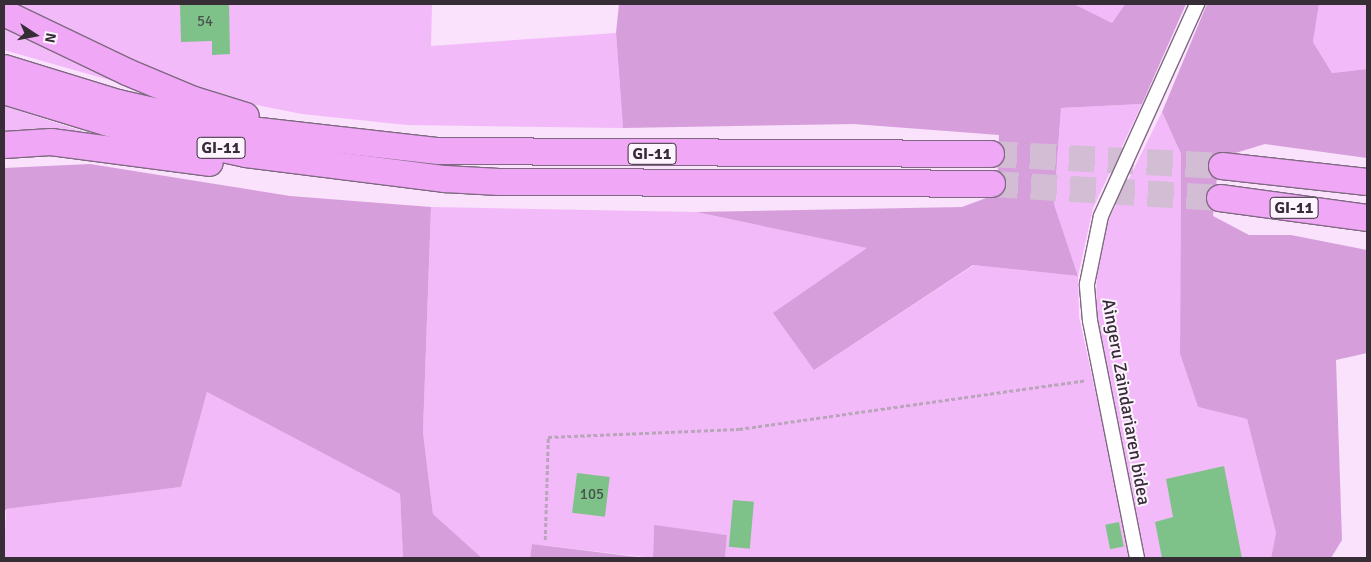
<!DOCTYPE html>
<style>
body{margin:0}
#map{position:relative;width:1371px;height:562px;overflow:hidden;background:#fae1fc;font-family:Signika,sans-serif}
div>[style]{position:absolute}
.green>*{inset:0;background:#f3baf9}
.forest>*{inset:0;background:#d79edc}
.building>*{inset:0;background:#7fc289;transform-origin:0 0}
.highway-tunnel>*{height:26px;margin-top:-13px;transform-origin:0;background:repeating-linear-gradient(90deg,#d3bdd5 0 26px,transparent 0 39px)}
.path>*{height:2.5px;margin-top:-1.25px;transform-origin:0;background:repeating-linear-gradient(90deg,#b9a5ba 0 4px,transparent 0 6.5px)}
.roads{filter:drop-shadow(1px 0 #7f6981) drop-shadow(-1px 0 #7f6981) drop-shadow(0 1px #7f6981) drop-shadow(0 -1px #7f6981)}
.street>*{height:14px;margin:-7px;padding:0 7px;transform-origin:7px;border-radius:7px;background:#fff}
.highway>*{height:26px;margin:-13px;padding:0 13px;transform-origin:13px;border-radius:13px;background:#efa7f6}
span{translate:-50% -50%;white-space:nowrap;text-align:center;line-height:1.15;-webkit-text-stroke:4px #fef4ff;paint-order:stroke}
.number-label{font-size:15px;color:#48524c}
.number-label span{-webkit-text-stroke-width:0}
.shield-label span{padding:1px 4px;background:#fef4ff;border:1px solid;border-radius:4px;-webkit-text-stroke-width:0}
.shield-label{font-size:16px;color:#362d37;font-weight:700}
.street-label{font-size:18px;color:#362d37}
.frame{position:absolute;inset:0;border:5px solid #362d37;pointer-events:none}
.north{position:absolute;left:10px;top:10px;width:50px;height:50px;-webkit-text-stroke:4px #fef4ff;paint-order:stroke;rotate:101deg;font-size:14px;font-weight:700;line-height:20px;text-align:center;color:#362d37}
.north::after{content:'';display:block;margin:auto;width:18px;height:22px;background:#362d37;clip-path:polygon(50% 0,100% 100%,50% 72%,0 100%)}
</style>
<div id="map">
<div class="green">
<i style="clip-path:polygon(4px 4px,432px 4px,431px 46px,616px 33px,623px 128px,407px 125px,302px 114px,231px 100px,170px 76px,155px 93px,4px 50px)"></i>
<i style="clip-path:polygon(1074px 4px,1125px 4px,1112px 23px)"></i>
<i style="clip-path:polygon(1319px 4px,1367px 4px,1367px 69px,1332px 73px,1313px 42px)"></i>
<i style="clip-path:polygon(1142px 104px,1093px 208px,1078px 276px,1079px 317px,1132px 558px,725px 558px,727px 535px,654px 526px,653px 558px,532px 544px,530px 558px,482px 558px,433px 514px,423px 432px,431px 207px,696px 212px,868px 248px,814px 370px,974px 265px,1078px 276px,1054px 204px,1061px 108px)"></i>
<i style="clip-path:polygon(4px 106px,82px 131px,4px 134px)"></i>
<i style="clip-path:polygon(1162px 112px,1181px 154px,1180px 354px,1198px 407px,1247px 419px,1276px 533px,1271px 558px,1144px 558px,1096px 318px,1097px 263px,1109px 219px)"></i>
<i style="clip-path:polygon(207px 392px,400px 494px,403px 558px,4px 558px,6px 509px,181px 487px)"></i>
</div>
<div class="forest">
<i style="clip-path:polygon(619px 4px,1074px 4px,1112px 23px,1125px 4px,1186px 4px,1142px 104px,1061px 108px,1054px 204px,1078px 276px,973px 265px,814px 370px,773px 313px,867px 248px,696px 212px,962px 207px,997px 194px,999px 135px,854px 124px,623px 128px,616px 33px)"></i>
<i style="clip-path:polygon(1207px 4px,1319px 4px,1313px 42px,1332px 73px,1367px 69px,1367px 158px,1265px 144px,1219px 158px,1213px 216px,1249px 235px,1291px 235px,1367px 250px,1367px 353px,1336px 360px,1342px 540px,1331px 558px,1271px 558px,1276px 533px,1247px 419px,1198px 407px,1180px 354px,1181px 154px,1162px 112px)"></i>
<i style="clip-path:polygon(90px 164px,290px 196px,431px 207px,423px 432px,433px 514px,482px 558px,403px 558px,400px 494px,207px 392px,181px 487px,6px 509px,4px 513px,4px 168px)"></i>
<i style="clip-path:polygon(654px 525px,727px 535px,725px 558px,653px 558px)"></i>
<i style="clip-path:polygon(532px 544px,646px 558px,530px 558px)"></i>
</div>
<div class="building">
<i style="clip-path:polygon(180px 4px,229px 4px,230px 54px,212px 55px,212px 41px,181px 42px)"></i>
<i style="clip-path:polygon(1224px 466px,1242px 558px,1162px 558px,1155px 522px,1173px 517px,1166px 479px)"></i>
<i style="left:577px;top:473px;width:33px;height:40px;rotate:7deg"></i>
<i style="left:733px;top:500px;width:21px;height:47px;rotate:5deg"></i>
<i style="left:1119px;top:522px;width:25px;height:14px;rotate:79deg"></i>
</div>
<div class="highway-tunnel">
<i style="left:991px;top:154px;width:231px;rotate:3deg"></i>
<i style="left:992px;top:184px;width:228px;rotate:3.5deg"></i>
</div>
<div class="path">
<i style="left:545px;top:540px;width:103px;rotate:-88.3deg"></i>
<i style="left:548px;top:437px;width:191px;rotate:-2.4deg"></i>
<i style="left:739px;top:429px;width:351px;rotate:-8deg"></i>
</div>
<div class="roads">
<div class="street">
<i style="left:1137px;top:558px;width:242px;rotate:-101.2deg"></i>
<i style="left:1090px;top:321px;width:37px;rotate:-95deg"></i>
<i style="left:1087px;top:284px;width:69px;rotate:-78.4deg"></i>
<i style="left:1101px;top:216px;width:233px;rotate:-65.6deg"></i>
</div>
<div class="highway">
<i style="left:4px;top:13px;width:136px;rotate:25.6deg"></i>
<i style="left:127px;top:72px;width:73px;rotate:22.7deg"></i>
<i style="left:194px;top:100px;width:54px;rotate:17.1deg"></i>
<i style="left:4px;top:68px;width:119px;rotate:17.1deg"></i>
<i style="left:118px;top:103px;width:109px;rotate:12.8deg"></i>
<i style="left:224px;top:127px;width:216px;rotate:6.4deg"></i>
<i style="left:439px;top:151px;width:552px;rotate:0.31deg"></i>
<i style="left:4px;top:91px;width:123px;rotate:17deg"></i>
<i style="left:122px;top:127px;width:127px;rotate:12.3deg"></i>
<i style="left:246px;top:154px;width:201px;rotate:7.2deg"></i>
<i style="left:445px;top:179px;width:54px;rotate:3.2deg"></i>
<i style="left:499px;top:182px;width:493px;rotate:0.2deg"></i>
<i style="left:4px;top:145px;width:47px;rotate:-3.7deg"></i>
<i style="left:51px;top:142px;width:160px;rotate:7.5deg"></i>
<i style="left:1222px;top:166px;width:146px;rotate:6.3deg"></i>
<i style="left:1220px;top:198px;width:148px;rotate:7.7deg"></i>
</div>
</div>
<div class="number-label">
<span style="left:205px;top:22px">54</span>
<span style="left:592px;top:495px">105</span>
</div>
<div class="shield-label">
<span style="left:221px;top:148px">GI-11</span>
<span style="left:652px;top:154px">GI-11</span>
<span style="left:1294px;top:208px">GI-11</span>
</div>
<div class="street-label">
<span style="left:1126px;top:402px;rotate:80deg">Aingeru Zaindariaren bidea</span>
</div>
<div class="frame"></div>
<div class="north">N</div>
</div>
